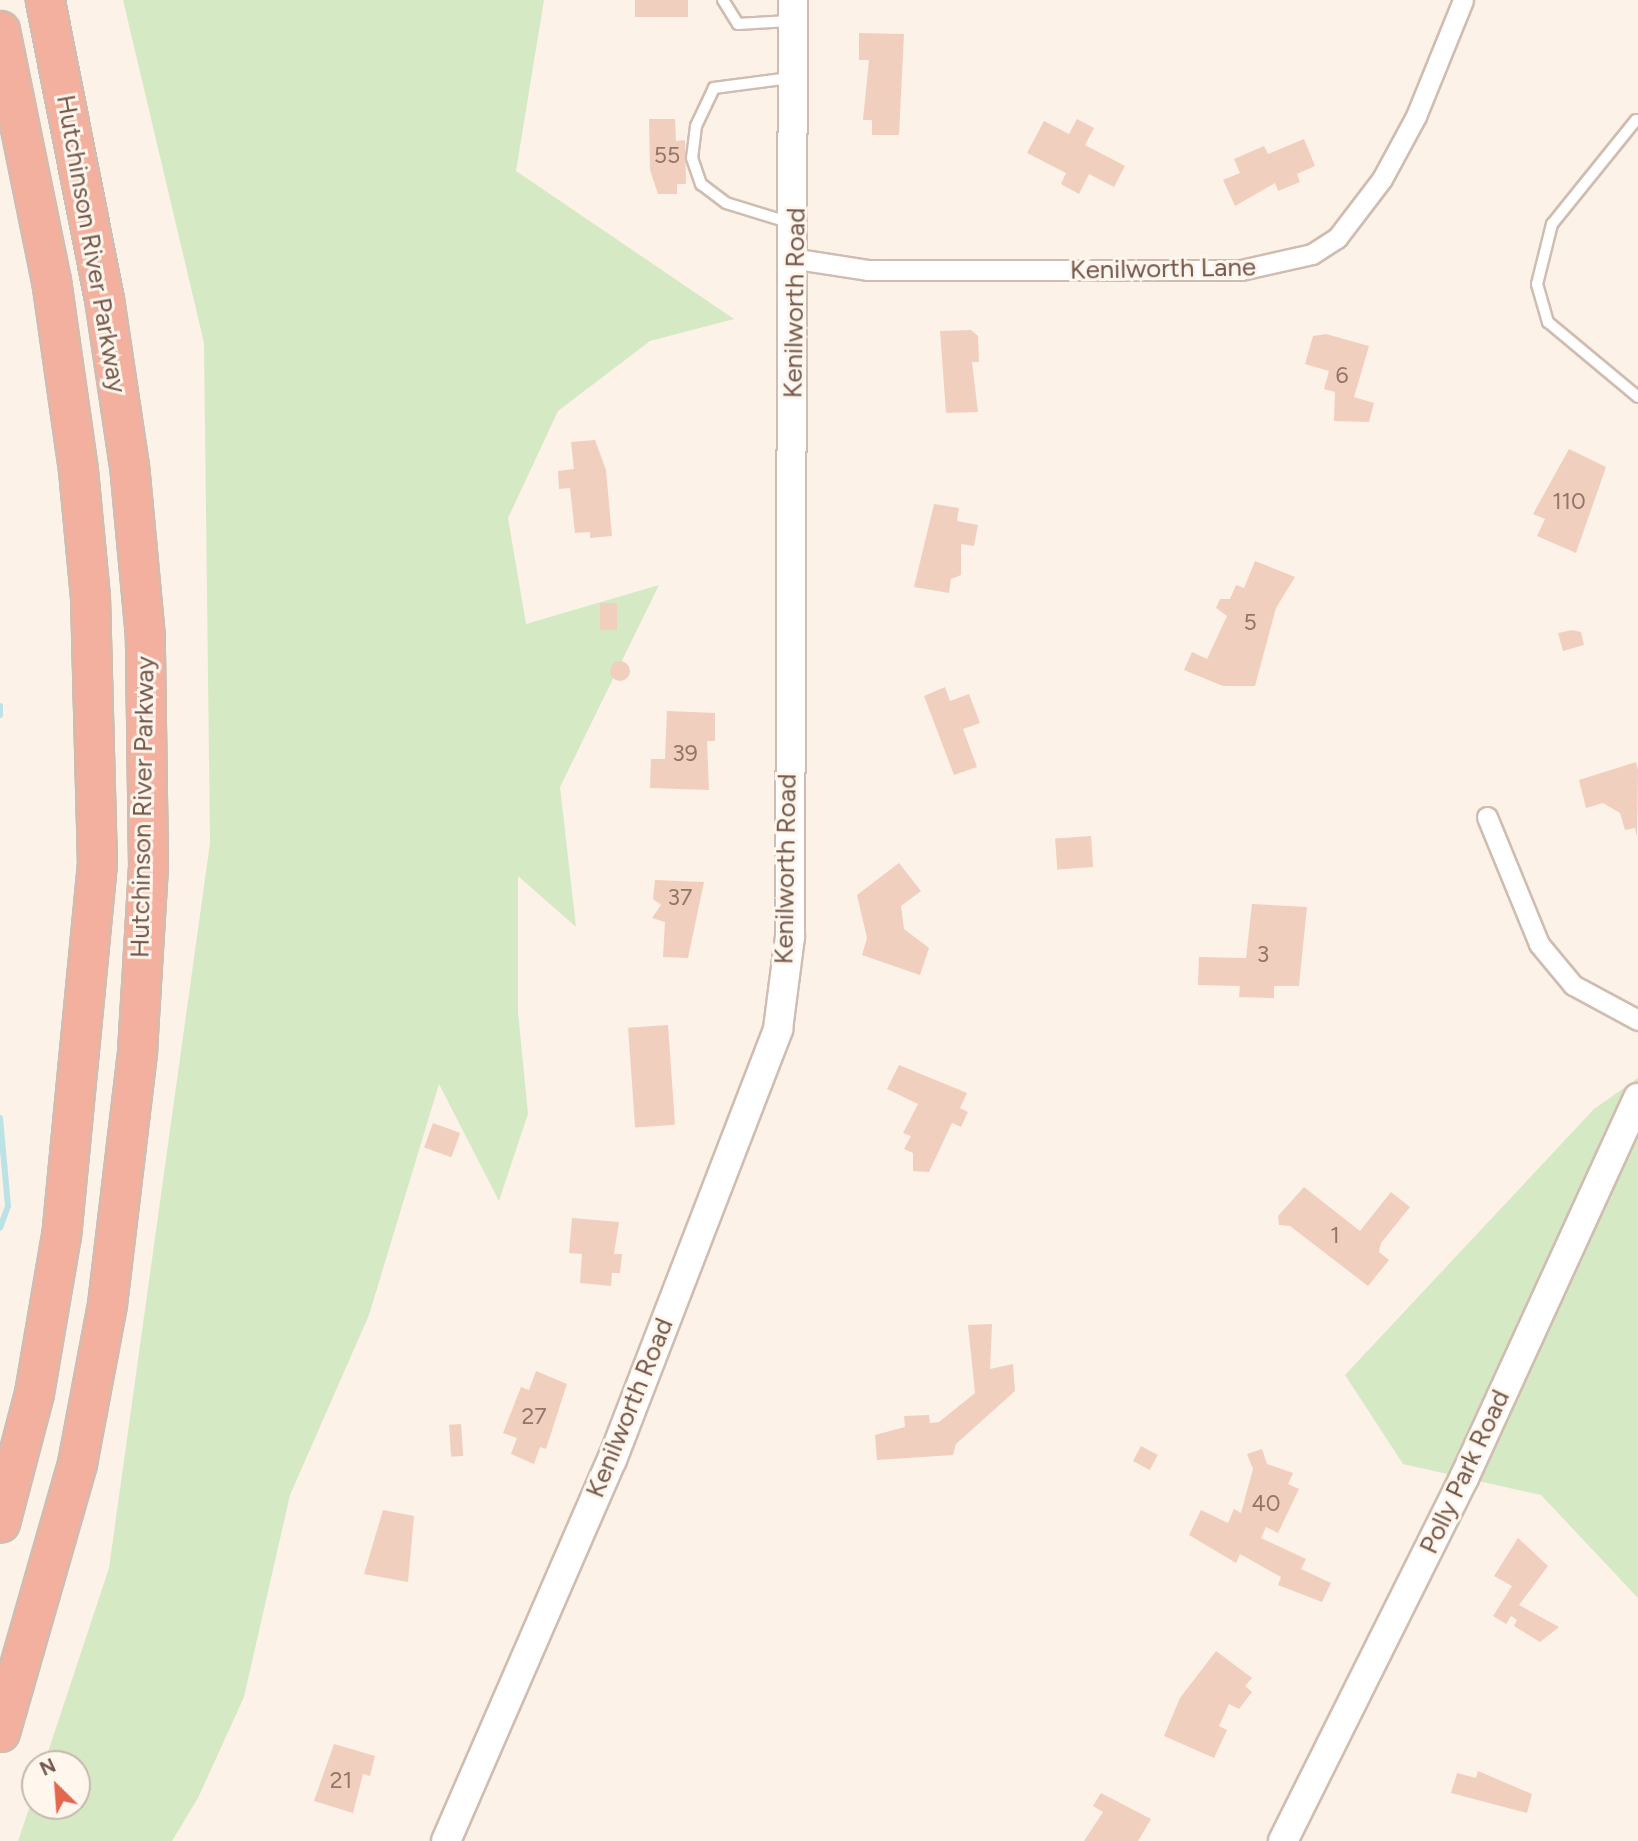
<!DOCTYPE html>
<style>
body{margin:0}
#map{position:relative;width:1638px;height:1841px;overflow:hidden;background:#fcf2e7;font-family:Figtree,sans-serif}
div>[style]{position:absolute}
.green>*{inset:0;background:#d6e9c5}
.stream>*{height:6px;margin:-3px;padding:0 3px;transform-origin:3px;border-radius:3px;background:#bbe2e5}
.building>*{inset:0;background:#f1cfbf;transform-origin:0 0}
.round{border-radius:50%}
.roads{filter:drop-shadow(2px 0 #d0bcb0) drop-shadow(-2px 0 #d0bcb0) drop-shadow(0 2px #d0bcb0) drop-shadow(0 -2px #d0bcb0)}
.lane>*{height:10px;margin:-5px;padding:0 5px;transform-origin:5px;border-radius:5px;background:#fff}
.street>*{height:19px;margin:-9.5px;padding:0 9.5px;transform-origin:9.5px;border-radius:9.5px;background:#fff}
.secondary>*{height:28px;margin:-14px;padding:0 14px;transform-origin:14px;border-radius:14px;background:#fff}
.highway>*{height:37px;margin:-18.5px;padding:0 18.5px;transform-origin:18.5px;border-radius:18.5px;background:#f4b09f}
span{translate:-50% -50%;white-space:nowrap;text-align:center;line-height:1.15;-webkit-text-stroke:6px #fff6ed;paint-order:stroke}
.number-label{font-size:23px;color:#947669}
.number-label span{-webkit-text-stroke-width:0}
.street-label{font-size:26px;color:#75584c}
.north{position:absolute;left:21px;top:1750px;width:70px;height:70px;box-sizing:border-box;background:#fff6ed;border:2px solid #c8b7ad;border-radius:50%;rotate:335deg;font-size:19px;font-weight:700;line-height:28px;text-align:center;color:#75584c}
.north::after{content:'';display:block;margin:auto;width:24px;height:32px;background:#e3664f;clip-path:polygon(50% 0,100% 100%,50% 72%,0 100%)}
</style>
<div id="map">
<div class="green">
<i style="clip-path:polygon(123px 0,544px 0,516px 171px,734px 319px,650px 341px,558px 411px,508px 518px,526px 624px,659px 585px,560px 787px,576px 927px,518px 876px,518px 1012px,528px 1114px,499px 1201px,439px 1084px,369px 1315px,290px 1495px,244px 1697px,198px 1798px,172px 1841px,18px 1841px,35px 1791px,35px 1806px,77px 1806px,77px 1764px,44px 1764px,109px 1568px,210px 843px,204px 343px)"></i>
<i style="clip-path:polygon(1638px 1078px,1638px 1598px,1541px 1495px,1403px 1464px,1345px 1375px,1594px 1109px)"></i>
</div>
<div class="stream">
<i style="left:0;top:706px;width:9px;rotate:90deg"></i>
<i style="left:0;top:1118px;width:88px;rotate:84.8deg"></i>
<i style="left:8px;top:1206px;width:23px;rotate:110deg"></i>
</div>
<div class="building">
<i style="left:635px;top:0;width:53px;height:17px"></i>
<i style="clip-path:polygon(859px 33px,904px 34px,899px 135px,872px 135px,872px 120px,863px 120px,869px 60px,859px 60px)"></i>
<i style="clip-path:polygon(649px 119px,675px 119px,676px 141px,685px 140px,686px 184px,677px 184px,677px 194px,658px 194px,650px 170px)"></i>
<i style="clip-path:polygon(1077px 119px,1094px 128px,1085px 145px,1125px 166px,1114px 187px,1089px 174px,1079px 194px,1061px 184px,1066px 173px,1027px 153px,1044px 121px,1069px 134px)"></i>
<i style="clip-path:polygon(1304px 139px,1315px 166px,1297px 174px,1300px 182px,1278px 191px,1275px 183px,1235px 206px,1223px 180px,1240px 173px,1234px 159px,1264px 146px,1268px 154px)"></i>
<i style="clip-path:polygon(971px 330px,978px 336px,979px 362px,972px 362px,978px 412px,946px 413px,940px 331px)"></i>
<i style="clip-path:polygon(1326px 334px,1369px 346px,1354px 397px,1374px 403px,1369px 422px,1334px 421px,1335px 392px,1324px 389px,1329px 371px,1305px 364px,1313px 336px)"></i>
<i style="clip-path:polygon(595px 440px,606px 470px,612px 536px,590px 538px,590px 532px,575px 533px,570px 488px,559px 489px,558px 471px,574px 469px,571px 442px)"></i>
<i style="clip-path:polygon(1569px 449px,1606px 467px,1576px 553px,1537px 536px,1545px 519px,1533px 514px)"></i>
<i style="clip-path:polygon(934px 504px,959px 508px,957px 521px,978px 525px,974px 546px,961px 544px,961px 575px,951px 579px,949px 593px,914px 587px)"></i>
<i style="clip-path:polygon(1255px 561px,1295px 577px,1276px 608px,1255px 686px,1223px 686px,1184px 670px,1192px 652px,1207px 659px,1227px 616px,1216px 608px,1220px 599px,1230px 599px,1236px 585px,1244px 588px)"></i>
<i style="left:600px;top:603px;width:17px;height:27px"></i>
<i style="clip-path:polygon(1572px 630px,1581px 632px,1584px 645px,1563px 651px,1558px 633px)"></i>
<i class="round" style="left:610px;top:661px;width:20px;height:20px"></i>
<i style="clip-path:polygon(945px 687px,950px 701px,969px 694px,980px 723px,963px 729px,977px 767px,954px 775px,924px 696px)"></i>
<i style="clip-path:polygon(667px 711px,715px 713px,715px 741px,707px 741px,709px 790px,650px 788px,651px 759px,665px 759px)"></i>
<i style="clip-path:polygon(1636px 762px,1638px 770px,1637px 837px,1635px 828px,1625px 830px,1620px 813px,1603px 803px,1586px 808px,1579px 780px)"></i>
<i style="left:1091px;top:836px;width:31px;height:36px;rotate:86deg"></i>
<i style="clip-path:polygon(899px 863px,921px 891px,901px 906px,904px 929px,929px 948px,920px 975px,862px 955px,867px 938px,857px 895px)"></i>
<i style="clip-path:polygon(655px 880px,704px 882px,688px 958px,663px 957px,665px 922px,652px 918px,661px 905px,653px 899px)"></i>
<i style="clip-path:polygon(1252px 904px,1307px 907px,1299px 986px,1274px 986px,1274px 998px,1239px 997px,1240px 986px,1198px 985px,1199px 957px,1246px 958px)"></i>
<i style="left:668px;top:1025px;width:100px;height:40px;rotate:86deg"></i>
<i style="clip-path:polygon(899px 1065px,967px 1093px,960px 1108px,968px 1112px,961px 1127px,952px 1123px,929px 1172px,913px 1171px,913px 1153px,904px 1149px,911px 1136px,903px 1133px,918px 1104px,887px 1089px)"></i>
<i style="left:433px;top:1123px;width:29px;height:26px;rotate:20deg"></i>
<i style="clip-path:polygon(1304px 1187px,1360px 1231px,1391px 1192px,1410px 1207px,1381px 1243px,1379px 1252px,1389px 1260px,1368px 1286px,1290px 1226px,1279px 1225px,1278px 1216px)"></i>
<i style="clip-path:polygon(572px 1218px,619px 1222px,614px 1254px,622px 1254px,620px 1273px,612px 1273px,611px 1286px,580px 1283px,582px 1254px,569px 1253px)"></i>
<i style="clip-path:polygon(992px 1324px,990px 1369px,1013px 1364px,1015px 1391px,956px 1444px,953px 1455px,877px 1460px,875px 1435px,905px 1427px,904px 1416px,929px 1415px,930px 1423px,939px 1422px,975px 1393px,968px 1325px)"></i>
<i style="clip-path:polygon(536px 1371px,567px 1384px,546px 1449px,540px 1447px,534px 1464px,511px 1454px,517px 1438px,503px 1433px,521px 1387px,529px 1390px)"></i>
<i style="left:461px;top:1424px;width:32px;height:12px;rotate:86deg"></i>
<i style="left:1141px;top:1446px;width:19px;height:17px;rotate:28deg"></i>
<i style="clip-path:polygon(1262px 1449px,1267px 1464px,1293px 1473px,1288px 1484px,1299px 1489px,1278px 1533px,1266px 1527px,1261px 1538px,1306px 1559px,1301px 1569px,1331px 1583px,1322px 1602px,1278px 1585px,1281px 1577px,1249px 1559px,1240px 1554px,1236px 1563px,1189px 1535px,1201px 1510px,1228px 1523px,1234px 1509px,1241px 1513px,1253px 1469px,1247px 1454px)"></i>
<i style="clip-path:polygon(383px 1510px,414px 1516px,408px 1582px,364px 1574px)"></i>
<i style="clip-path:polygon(1518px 1538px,1548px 1566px,1519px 1605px,1559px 1627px,1540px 1642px,1514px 1626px,1517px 1620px,1511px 1616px,1506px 1624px,1493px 1616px,1512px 1586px,1494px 1576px)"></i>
<i style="clip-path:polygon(1216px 1651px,1252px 1678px,1245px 1686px,1252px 1692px,1239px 1709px,1229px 1704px,1219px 1726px,1227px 1730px,1214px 1758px,1164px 1736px,1180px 1698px)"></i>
<i style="clip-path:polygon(334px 1744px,375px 1756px,370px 1776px,363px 1774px,353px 1813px,314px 1801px)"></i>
<i style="clip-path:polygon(1478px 1771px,1532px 1794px,1527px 1813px,1451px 1793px,1457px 1773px,1476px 1778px)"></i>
<i style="clip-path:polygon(1101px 1793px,1151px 1819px,1138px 1841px,1084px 1841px,1103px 1812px,1093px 1806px)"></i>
</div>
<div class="roads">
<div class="lane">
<i style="left:723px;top:0;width:28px;rotate:58deg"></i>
<i style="left:738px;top:24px;width:51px;rotate:-3.4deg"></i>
<i style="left:790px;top:78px;width:77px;rotate:172.5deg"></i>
<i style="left:714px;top:88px;width:42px;rotate:115.3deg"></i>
<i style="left:696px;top:126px;width:32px;rotate:97deg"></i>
<i style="left:692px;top:158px;width:28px;rotate:71deg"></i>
<i style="left:701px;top:184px;width:31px;rotate:37deg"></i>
<i style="left:726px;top:203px;width:68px;rotate:17.1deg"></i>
<i style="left:1636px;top:120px;width:134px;rotate:128.9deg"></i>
<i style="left:1552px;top:224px;width:62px;rotate:104deg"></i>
<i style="left:1537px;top:284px;width:40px;rotate:74deg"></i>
<i style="left:1548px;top:322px;width:117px;rotate:39.8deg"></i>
</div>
<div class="street">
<i style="left:797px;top:259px;width:71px;rotate:8.9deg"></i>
<i style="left:867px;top:270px;width:374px"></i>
<i style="left:1241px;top:270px;width:73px;rotate:-12.7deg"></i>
<i style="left:1312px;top:254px;width:30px;rotate:-33deg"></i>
<i style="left:1337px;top:238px;width:74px;rotate:-52.7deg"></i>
<i style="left:1382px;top:179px;width:72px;rotate:-61.6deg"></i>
<i style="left:1416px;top:116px;width:125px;rotate:-67.9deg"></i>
<i style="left:1487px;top:817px;width:137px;rotate:67.7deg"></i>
<i style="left:1539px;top:944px;width:53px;rotate:50.3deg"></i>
<i style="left:1573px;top:985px;width:74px;rotate:28.3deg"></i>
</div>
<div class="secondary">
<i style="left:446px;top:1841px;width:416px;rotate:-66.5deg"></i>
<i style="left:612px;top:1460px;width:462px;rotate:-68.9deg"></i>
<i style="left:778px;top:1029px;width:93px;rotate:-82.6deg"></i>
<i style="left:790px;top:937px;width:937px;rotate:-89.82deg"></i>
<i style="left:1283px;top:1841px;width:406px;rotate:-63.5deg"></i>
<i style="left:1464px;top:1478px;width:418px;rotate:-65.4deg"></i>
</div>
<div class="highway">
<i style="left:0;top:30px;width:255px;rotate:78.5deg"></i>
<i style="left:51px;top:280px;width:192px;rotate:81.9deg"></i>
<i style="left:78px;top:470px;width:128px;rotate:84.6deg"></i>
<i style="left:90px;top:597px;width:266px;rotate:88.5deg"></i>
<i style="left:97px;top:863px;width:374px;rotate:95.5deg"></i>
<i style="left:61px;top:1235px;width:160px;rotate:99.7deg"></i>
<i style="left:34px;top:1393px;width:134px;rotate:104.7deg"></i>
<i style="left:0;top:1732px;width:280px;rotate:-74deg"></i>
<i style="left:77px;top:1463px;width:162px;rotate:-79.3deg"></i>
<i style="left:107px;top:1304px;width:255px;rotate:-83.2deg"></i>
<i style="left:137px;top:1051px;width:186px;rotate:-86.6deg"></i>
<i style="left:148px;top:865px;width:228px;rotate:-90.8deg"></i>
<i style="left:145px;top:637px;width:172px;rotate:-95.3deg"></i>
<i style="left:129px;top:466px;width:169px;rotate:-98.5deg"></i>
<i style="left:104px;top:299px;width:305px;rotate:-101.2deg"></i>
</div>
</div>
<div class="number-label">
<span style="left:667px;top:155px">55</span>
<span style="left:1342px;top:375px">6</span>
<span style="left:1569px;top:501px">110</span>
<span style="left:1250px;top:622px">5</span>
<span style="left:685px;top:753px">39</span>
<span style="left:680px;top:897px">37</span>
<span style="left:1263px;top:954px">3</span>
<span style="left:1335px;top:1235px">1</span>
<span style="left:534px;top:1416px">27</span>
<span style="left:1266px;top:1503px">40</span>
<span style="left:341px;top:1780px">21</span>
</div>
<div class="street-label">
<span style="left:91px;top:244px;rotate:80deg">Hutchinson River Parkway</span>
<span style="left:1163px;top:269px;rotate:-1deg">Kenilworth Lane</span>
<span style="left:795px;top:303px;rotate:-89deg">Kenilworth Road</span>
<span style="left:143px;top:807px;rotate:-89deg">Hutchinson River Parkway</span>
<span style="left:786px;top:869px;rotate:-89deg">Kenilworth Road</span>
<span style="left:630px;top:1408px;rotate:-68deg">Kenilworth Road</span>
<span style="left:1465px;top:1472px;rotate:-65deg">Polly Park Road</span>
</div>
<div class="north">N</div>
</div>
